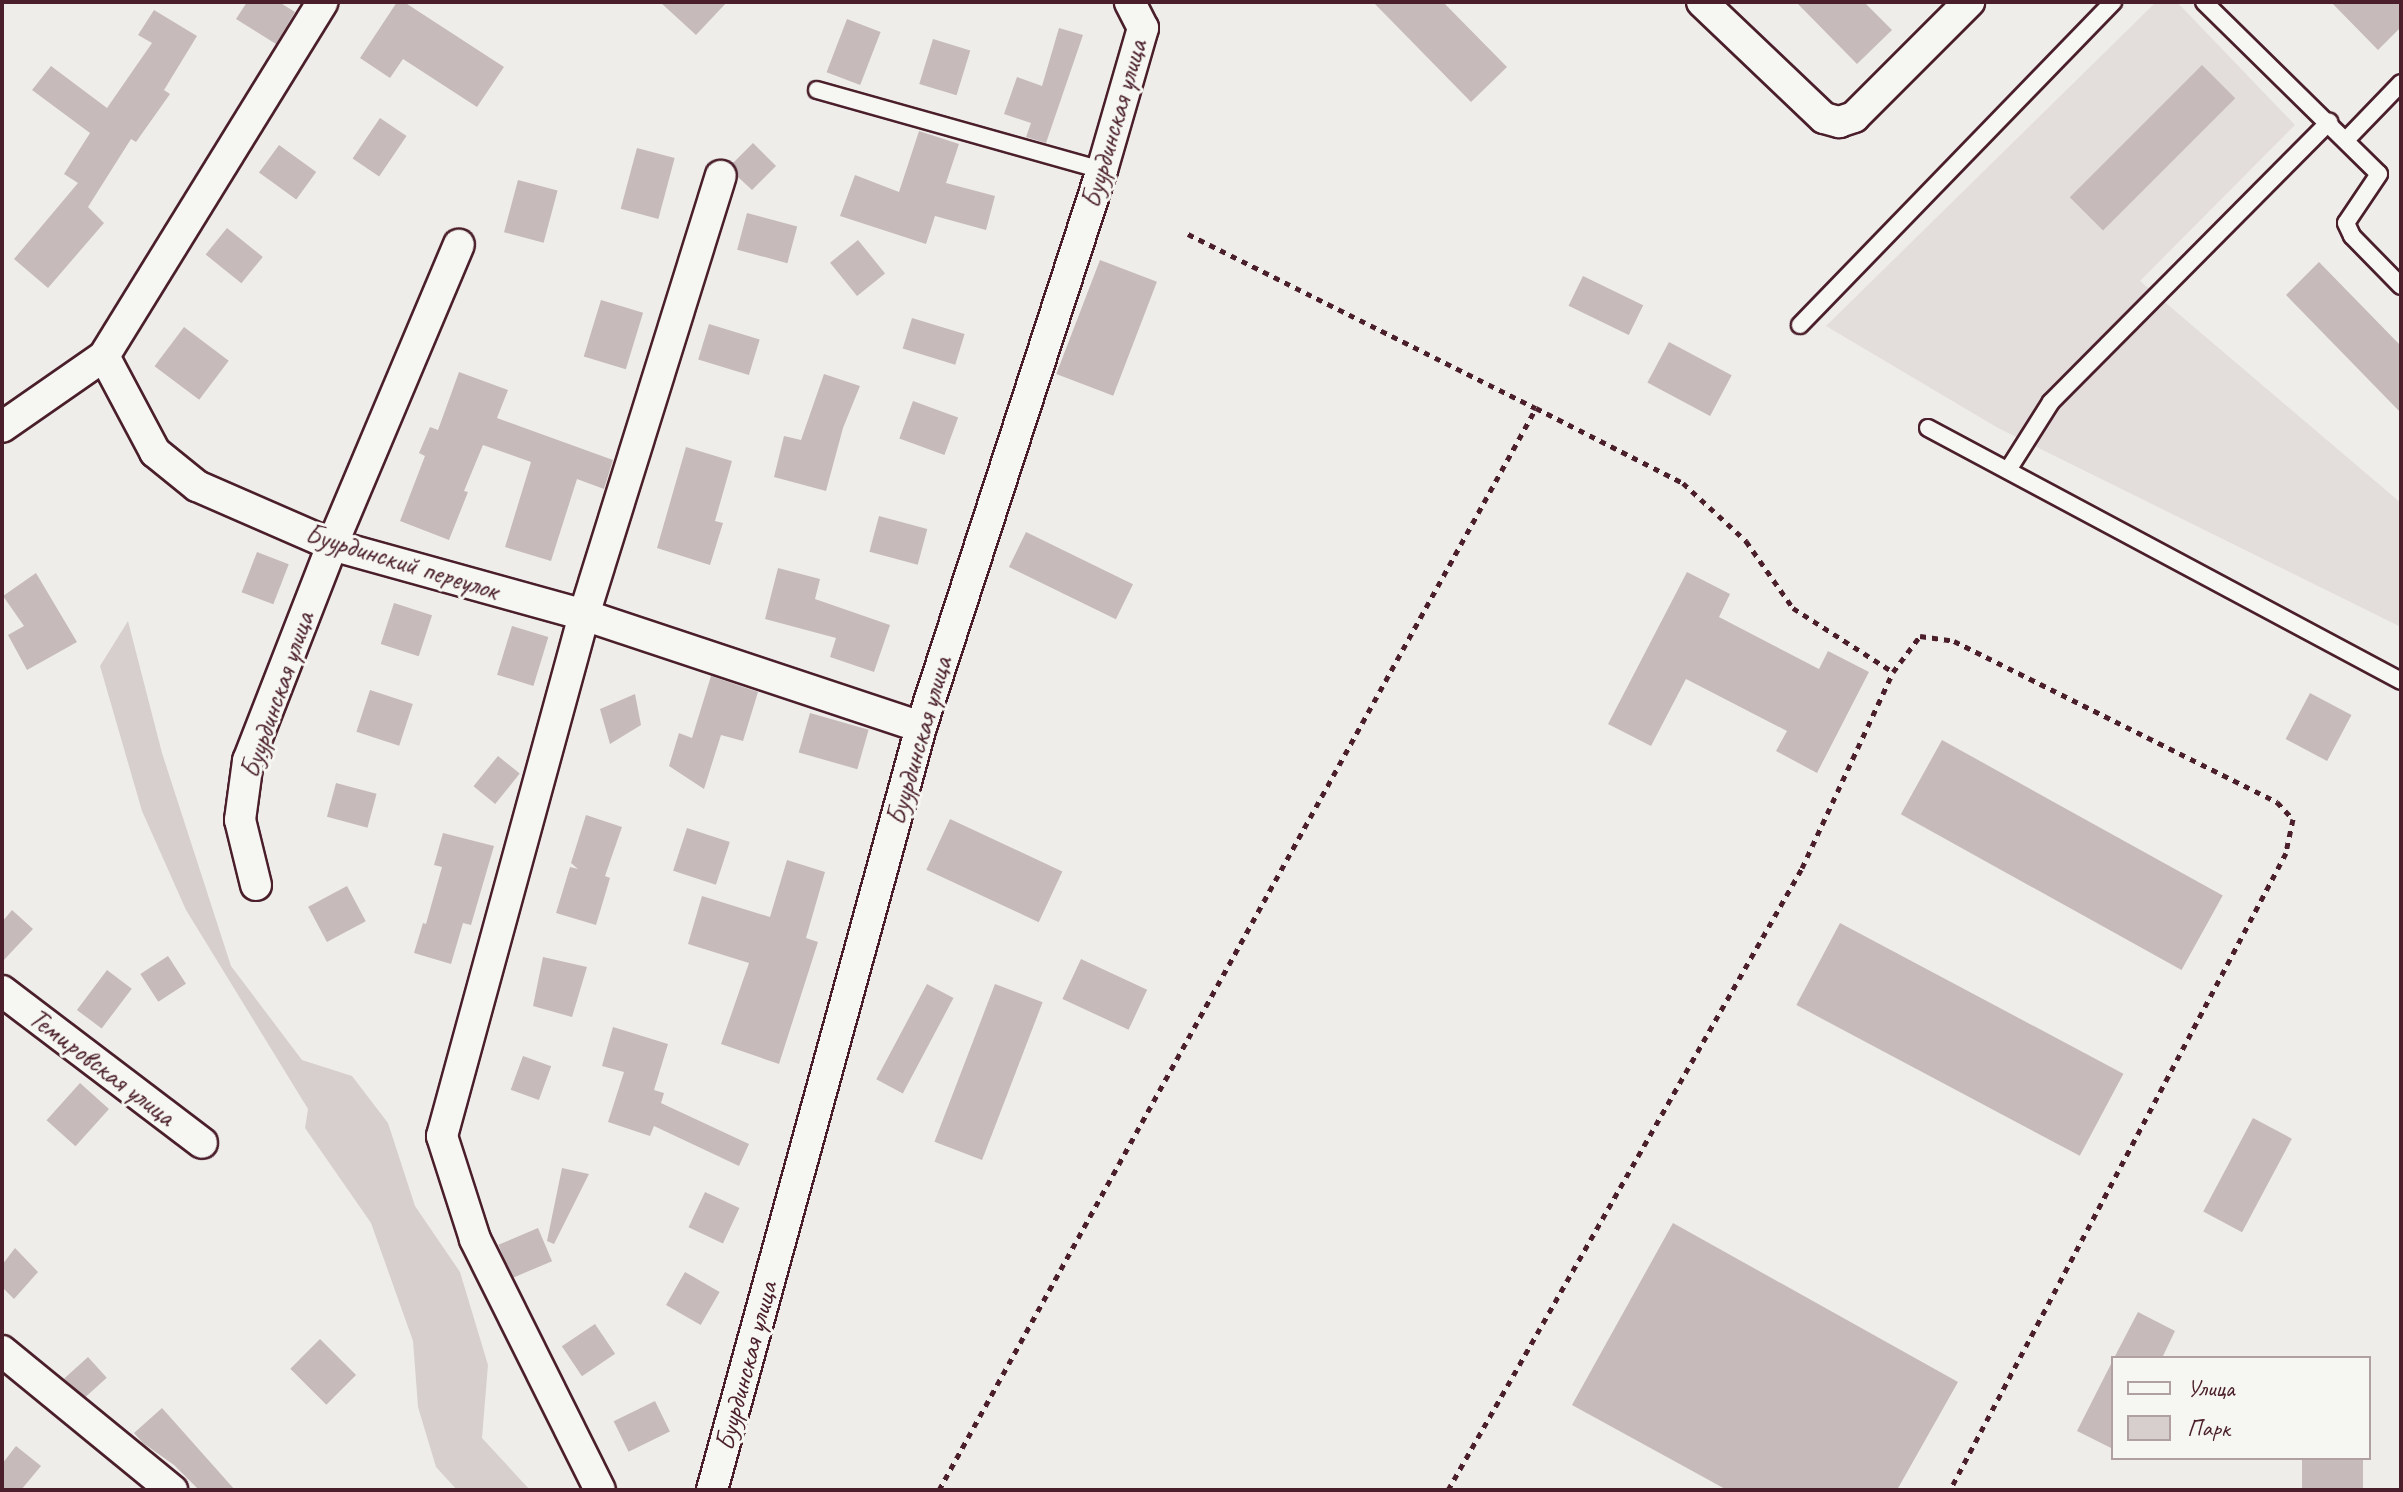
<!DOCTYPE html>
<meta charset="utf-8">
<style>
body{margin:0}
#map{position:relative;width:2403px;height:1492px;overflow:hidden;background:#efedea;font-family:Caveat,sans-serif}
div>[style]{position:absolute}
.built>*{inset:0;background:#e3dedc}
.green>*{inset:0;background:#d7cfce}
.building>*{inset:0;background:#c6babb;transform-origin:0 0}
.path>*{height:5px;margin-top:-2.5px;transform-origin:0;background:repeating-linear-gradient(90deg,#4a1f2b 0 6px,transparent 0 12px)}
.roads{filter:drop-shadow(2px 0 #4a1f2b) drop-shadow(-2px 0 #4a1f2b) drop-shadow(0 2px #4a1f2b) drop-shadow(0 -2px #4a1f2b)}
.service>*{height:16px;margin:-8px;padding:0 8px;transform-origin:8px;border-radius:8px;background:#f6f6f2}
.minor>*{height:30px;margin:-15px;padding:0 15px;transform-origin:15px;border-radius:15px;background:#f6f6f2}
span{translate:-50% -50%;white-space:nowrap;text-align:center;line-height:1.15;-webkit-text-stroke:6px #f6f6f2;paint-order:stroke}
.street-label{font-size:28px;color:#4a1f2b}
.frame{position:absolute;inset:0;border:4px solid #4a1f2b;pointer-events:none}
.legend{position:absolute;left:2111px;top:1356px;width:260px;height:104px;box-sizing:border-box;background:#f6f6f2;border:2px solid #b1a0a2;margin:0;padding:10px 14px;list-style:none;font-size:24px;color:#4a1f2b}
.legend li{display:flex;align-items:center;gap:16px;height:40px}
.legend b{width:40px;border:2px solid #b1a0a2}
</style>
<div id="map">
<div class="built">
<i style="clip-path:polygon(2156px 2px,2177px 2px,2295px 125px,2140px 281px,2401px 503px,2401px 627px,1998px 428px,1826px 326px)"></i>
</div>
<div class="green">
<i style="clip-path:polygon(128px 621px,162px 753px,231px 966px,302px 1060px,352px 1076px,388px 1123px,415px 1206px,460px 1272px,488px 1365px,482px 1438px,530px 1490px,457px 1490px,436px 1467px,418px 1407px,413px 1341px,371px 1223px,305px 1128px,308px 1109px,186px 910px,142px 811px,100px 666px)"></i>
</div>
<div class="building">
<i style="clip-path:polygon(247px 2px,279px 2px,295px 12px,276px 44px,236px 19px)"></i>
<i style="clip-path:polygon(397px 2px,404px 2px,504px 67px,477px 107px,403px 59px,390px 78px,360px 58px)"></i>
<i style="clip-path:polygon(660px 2px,727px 2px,696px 35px)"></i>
<i style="clip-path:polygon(1373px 2px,1443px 2px,1507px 67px,1471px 102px)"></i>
<i style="clip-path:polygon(1796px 2px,1864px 2px,1892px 30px,1857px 64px)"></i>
<i style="clip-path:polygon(2331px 2px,2401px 2px,2401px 27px,2378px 50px)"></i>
<i style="clip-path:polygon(154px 10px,197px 36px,164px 90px,170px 94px,136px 142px,131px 139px,88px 207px,104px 223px,48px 288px,14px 259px,78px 183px,64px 174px,90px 133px,32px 90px,51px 66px,107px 108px,152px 43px,138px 35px)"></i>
<i style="left:847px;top:19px;width:36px;height:57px;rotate:21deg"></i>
<i style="clip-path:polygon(1059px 28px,1083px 35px,1046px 143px,1026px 137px,1031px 123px,1004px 114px,1017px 77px,1042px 86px)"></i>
<i style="left:933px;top:39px;width:39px;height:47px;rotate:17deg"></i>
<i style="left:2202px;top:65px;width:47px;height:187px;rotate:45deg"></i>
<i style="left:380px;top:118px;width:32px;height:49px;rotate:34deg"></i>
<i style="clip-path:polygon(919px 131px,959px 144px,946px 183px,995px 196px,986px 230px,935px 216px,926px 244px,840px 216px,855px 175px,899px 192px)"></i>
<i style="clip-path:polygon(753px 143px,776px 166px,752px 190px,738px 177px,733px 163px)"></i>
<i style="left:279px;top:145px;width:46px;height:34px;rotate:36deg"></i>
<i style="left:637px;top:148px;width:39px;height:63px;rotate:15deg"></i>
<i style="left:518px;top:180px;width:41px;height:54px;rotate:15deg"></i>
<i style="left:747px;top:213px;width:52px;height:38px;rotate:15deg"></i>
<i style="left:227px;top:228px;width:46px;height:34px;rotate:39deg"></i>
<i style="left:858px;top:240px;width:43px;height:36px;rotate:51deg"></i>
<i style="left:1100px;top:260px;width:61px;height:122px;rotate:21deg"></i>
<i style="clip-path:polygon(2319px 262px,2401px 346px,2401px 413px,2286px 295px)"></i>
<i style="left:1583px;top:276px;width:67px;height:33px;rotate:26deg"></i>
<i style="left:601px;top:300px;width:44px;height:59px;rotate:17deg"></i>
<i style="left:912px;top:318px;width:55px;height:32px;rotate:17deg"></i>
<i style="left:709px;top:324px;width:53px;height:37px;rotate:17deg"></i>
<i style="left:184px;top:327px;width:56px;height:49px;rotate:37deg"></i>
<i style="left:1669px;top:342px;width:71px;height:46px;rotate:28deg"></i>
<i style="clip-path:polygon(459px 372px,508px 390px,497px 418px,613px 460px,604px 489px,577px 479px,551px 561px,505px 547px,531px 462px,483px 445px,464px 491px,468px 492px,449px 540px,400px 521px,425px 456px,419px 453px,430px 427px,438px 430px)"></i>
<i style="clip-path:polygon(824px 374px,860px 386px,843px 428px,826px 491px,774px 477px,784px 436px,801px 440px)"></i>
<i style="left:913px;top:401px;width:48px;height:40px;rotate:20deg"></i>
<i style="clip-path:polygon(686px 447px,732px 461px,715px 521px,723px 523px,710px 565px,657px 548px)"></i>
<i style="left:879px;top:516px;width:50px;height:37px;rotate:15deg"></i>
<i style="left:1026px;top:532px;width:119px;height:39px;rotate:26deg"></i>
<i style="left:257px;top:552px;width:34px;height:43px;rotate:21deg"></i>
<i style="clip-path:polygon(778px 568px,820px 579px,815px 599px,890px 625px,874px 672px,830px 657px,836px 638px,765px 619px)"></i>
<i style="clip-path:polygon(1687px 572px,1730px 594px,1719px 617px,1819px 669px,1828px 651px,1869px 672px,1817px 773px,1776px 751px,1787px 731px,1686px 679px,1651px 746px,1608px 724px)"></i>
<i style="clip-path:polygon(36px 573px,77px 642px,27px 670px,8px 635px,24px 626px,3px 596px)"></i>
<i style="left:394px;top:603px;width:40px;height:43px;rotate:18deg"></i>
<i style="left:512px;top:626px;width:38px;height:51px;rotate:17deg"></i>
<i style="clip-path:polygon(711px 676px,758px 692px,743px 741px,721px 735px,704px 789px,669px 766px,679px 733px,692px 738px)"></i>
<i style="left:370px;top:690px;width:45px;height:44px;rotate:18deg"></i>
<i style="left:2310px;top:693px;width:47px;height:52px;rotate:28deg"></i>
<i style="clip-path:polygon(635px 694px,641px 725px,610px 744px,600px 709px)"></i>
<i style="left:810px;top:713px;width:61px;height:41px;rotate:16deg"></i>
<i style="left:1942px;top:740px;width:321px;height:85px;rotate:29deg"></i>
<i style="left:498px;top:756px;width:28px;height:39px;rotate:39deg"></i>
<i style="left:336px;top:783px;width:42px;height:35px;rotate:15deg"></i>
<i style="clip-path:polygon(586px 815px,622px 827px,605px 876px,610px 878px,596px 925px,556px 913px,570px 867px,578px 869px,571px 863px)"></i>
<i style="left:950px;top:819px;width:124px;height:56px;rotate:25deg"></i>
<i style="left:687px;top:828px;width:45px;height:45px;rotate:18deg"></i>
<i style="clip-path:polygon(443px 833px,494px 846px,471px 925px,463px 923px,451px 964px,414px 953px,423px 923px,426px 924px,442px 867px,434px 865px)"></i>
<i style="clip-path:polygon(787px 860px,825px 872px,806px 938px,818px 942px,779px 1064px,721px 1044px,749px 963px,688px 944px,702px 896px,770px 917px)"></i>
<i style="left:347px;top:886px;width:40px;height:44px;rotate:62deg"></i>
<i style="clip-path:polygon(12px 910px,33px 929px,2px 962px,2px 922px)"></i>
<i style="left:1840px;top:923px;width:321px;height:93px;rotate:28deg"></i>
<i style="left:168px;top:956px;width:33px;height:33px;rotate:57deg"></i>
<i style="clip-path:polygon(543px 957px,587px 967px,572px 1017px,533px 1006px)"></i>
<i style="left:1081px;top:959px;width:73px;height:44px;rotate:25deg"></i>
<i style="left:107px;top:970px;width:31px;height:50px;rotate:37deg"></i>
<i style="left:927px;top:984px;width:30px;height:108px;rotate:28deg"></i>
<i style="left:995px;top:984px;width:51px;height:169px;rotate:21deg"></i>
<i style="clip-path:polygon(613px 1027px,668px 1044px,654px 1090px,664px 1093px,661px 1103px,749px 1144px,739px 1166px,654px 1126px,650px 1136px,608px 1122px,624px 1072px,602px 1066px)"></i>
<i style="left:523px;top:1056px;width:30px;height:36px;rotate:20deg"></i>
<i style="left:80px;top:1083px;width:39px;height:50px;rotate:42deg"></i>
<i style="left:2253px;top:1118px;width:44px;height:106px;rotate:28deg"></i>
<i style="clip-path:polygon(562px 1168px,589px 1174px,554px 1244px,547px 1241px)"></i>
<i style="left:705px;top:1192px;width:38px;height:39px;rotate:25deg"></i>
<i style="clip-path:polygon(1673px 1223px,1958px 1382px,1897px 1490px,1727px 1490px,1572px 1405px)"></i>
<i style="left:538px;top:1228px;width:36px;height:43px;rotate:67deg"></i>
<i style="clip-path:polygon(15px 1248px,38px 1272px,14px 1299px,2px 1287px,2px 1265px)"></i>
<i style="left:685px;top:1272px;width:40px;height:38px;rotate:30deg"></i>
<i style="clip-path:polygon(2138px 1312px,2175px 1331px,2162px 1358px,2114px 1358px)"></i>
<i style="left:595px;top:1324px;width:36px;height:40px;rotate:56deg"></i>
<i style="left:320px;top:1339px;width:51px;height:42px;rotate:45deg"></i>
<i style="left:88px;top:1357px;width:28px;height:32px;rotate:48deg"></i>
<i style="clip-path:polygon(2113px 1360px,2113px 1449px,2077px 1431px)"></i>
<i style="left:655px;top:1401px;width:34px;height:46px;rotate:64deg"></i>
<i style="clip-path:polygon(162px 1408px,235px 1490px,199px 1490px,174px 1465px,143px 1443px,134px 1433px)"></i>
<i style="clip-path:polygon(16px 1446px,41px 1466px,21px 1490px,2px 1490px,2px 1464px)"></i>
<i style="left:2302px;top:1458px;width:61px;height:32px"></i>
</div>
<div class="path">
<i style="left:1188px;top:234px;width:389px;rotate:26.6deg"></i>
<i style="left:939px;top:1490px;width:1236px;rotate:-61.11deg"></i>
<i style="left:1536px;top:408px;width:165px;rotate:27deg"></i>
<i style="left:1683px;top:483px;width:86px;rotate:42.6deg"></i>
<i style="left:1746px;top:541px;width:82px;rotate:55deg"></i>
<i style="left:1793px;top:608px;width:119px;rotate:32.6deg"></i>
<i style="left:1448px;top:1490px;width:716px;rotate:-60.35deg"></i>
<i style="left:1802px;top:868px;width:216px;rotate:-65.1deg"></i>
<i style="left:1893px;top:672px;width:45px;rotate:-53.1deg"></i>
<i style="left:1920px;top:636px;width:34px;rotate:8deg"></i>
<i style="left:1954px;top:641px;width:361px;rotate:26.5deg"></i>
<i style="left:2277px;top:802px;width:23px;rotate:47deg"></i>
<i style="left:2293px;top:819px;width:35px;rotate:102deg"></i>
<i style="left:2286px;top:853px;width:720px;rotate:117.81deg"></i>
</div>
<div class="roads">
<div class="service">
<i style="left:2204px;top:2px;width:245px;rotate:44.5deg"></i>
<i style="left:2379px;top:174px;width:59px;rotate:124deg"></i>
<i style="left:2346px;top:223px;width:14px;rotate:65deg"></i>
<i style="left:2352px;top:236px;width:70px;rotate:45.6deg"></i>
<i style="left:817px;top:90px;width:296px;rotate:15.7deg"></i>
<i style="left:2347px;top:139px;width:78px;rotate:-46deg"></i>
<i style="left:1800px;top:325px;width:450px;rotate:-45.9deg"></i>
<i style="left:1928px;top:428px;width:536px;rotate:28.14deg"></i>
<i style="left:2008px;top:470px;width:80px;rotate:-57.7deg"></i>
<i style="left:2051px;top:402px;width:395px;rotate:-45.2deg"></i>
</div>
<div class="minor">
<i style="left:1702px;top:2px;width:168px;rotate:43.6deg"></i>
<i style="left:1824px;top:118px;width:16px;rotate:15deg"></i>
<i style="left:1839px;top:122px;width:16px;rotate:-18deg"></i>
<i style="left:1854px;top:117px;width:163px;rotate:-45deg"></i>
<i style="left:104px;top:356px;width:109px;rotate:62deg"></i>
<i style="left:155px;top:452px;width:54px;rotate:39deg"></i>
<i style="left:197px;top:486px;width:147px;rotate:23.6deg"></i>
<i style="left:332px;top:545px;width:262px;rotate:15.5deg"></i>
<i style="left:584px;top:615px;width:355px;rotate:18.4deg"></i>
<i style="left:2px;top:427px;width:124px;rotate:-34.8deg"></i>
<i style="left:104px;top:356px;width:416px;rotate:-58.3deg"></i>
<i style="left:256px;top:885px;width:67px;rotate:-103.8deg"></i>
<i style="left:240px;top:820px;width:60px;rotate:-82.3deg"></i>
<i style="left:248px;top:761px;width:232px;rotate:-68.7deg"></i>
<i style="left:332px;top:545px;width:326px;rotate:-67.1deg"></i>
<i style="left:2px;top:991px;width:251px;rotate:37.2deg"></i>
<i style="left:2px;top:1351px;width:220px;rotate:39.3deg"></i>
<i style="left:600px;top:1490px;width:280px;rotate:-116.5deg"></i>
<i style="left:475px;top:1239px;width:108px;rotate:-107.8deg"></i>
<i style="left:442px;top:1136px;width:540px;rotate:-74.75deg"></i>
<i style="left:584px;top:615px;width:460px;rotate:-72.7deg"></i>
<i style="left:712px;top:1490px;width:791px;rotate:-74.68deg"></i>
<i style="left:921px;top:727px;width:586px;rotate:-72deg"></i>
<i style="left:1102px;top:170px;width:148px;rotate:-73.9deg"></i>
<i style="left:1143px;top:28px;width:29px;rotate:-117deg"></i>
</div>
</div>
<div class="street-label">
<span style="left:1114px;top:124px;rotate:-74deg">Буурдинская улица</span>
<span style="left:402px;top:562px;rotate:17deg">Буурдинский переулок</span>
<span style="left:277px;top:695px;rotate:-71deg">Буурдинская улица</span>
<span style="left:919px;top:741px;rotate:-74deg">Буурдинская улица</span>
<span style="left:102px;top:1067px;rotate:37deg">Темировская улица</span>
<span style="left:746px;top:1366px;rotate:-75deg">Буурдинская улица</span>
</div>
<div class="frame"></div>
<ul class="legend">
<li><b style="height:10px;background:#f6f6f2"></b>Улица</li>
<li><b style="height:22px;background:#d7cfce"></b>Парк</li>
</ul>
</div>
